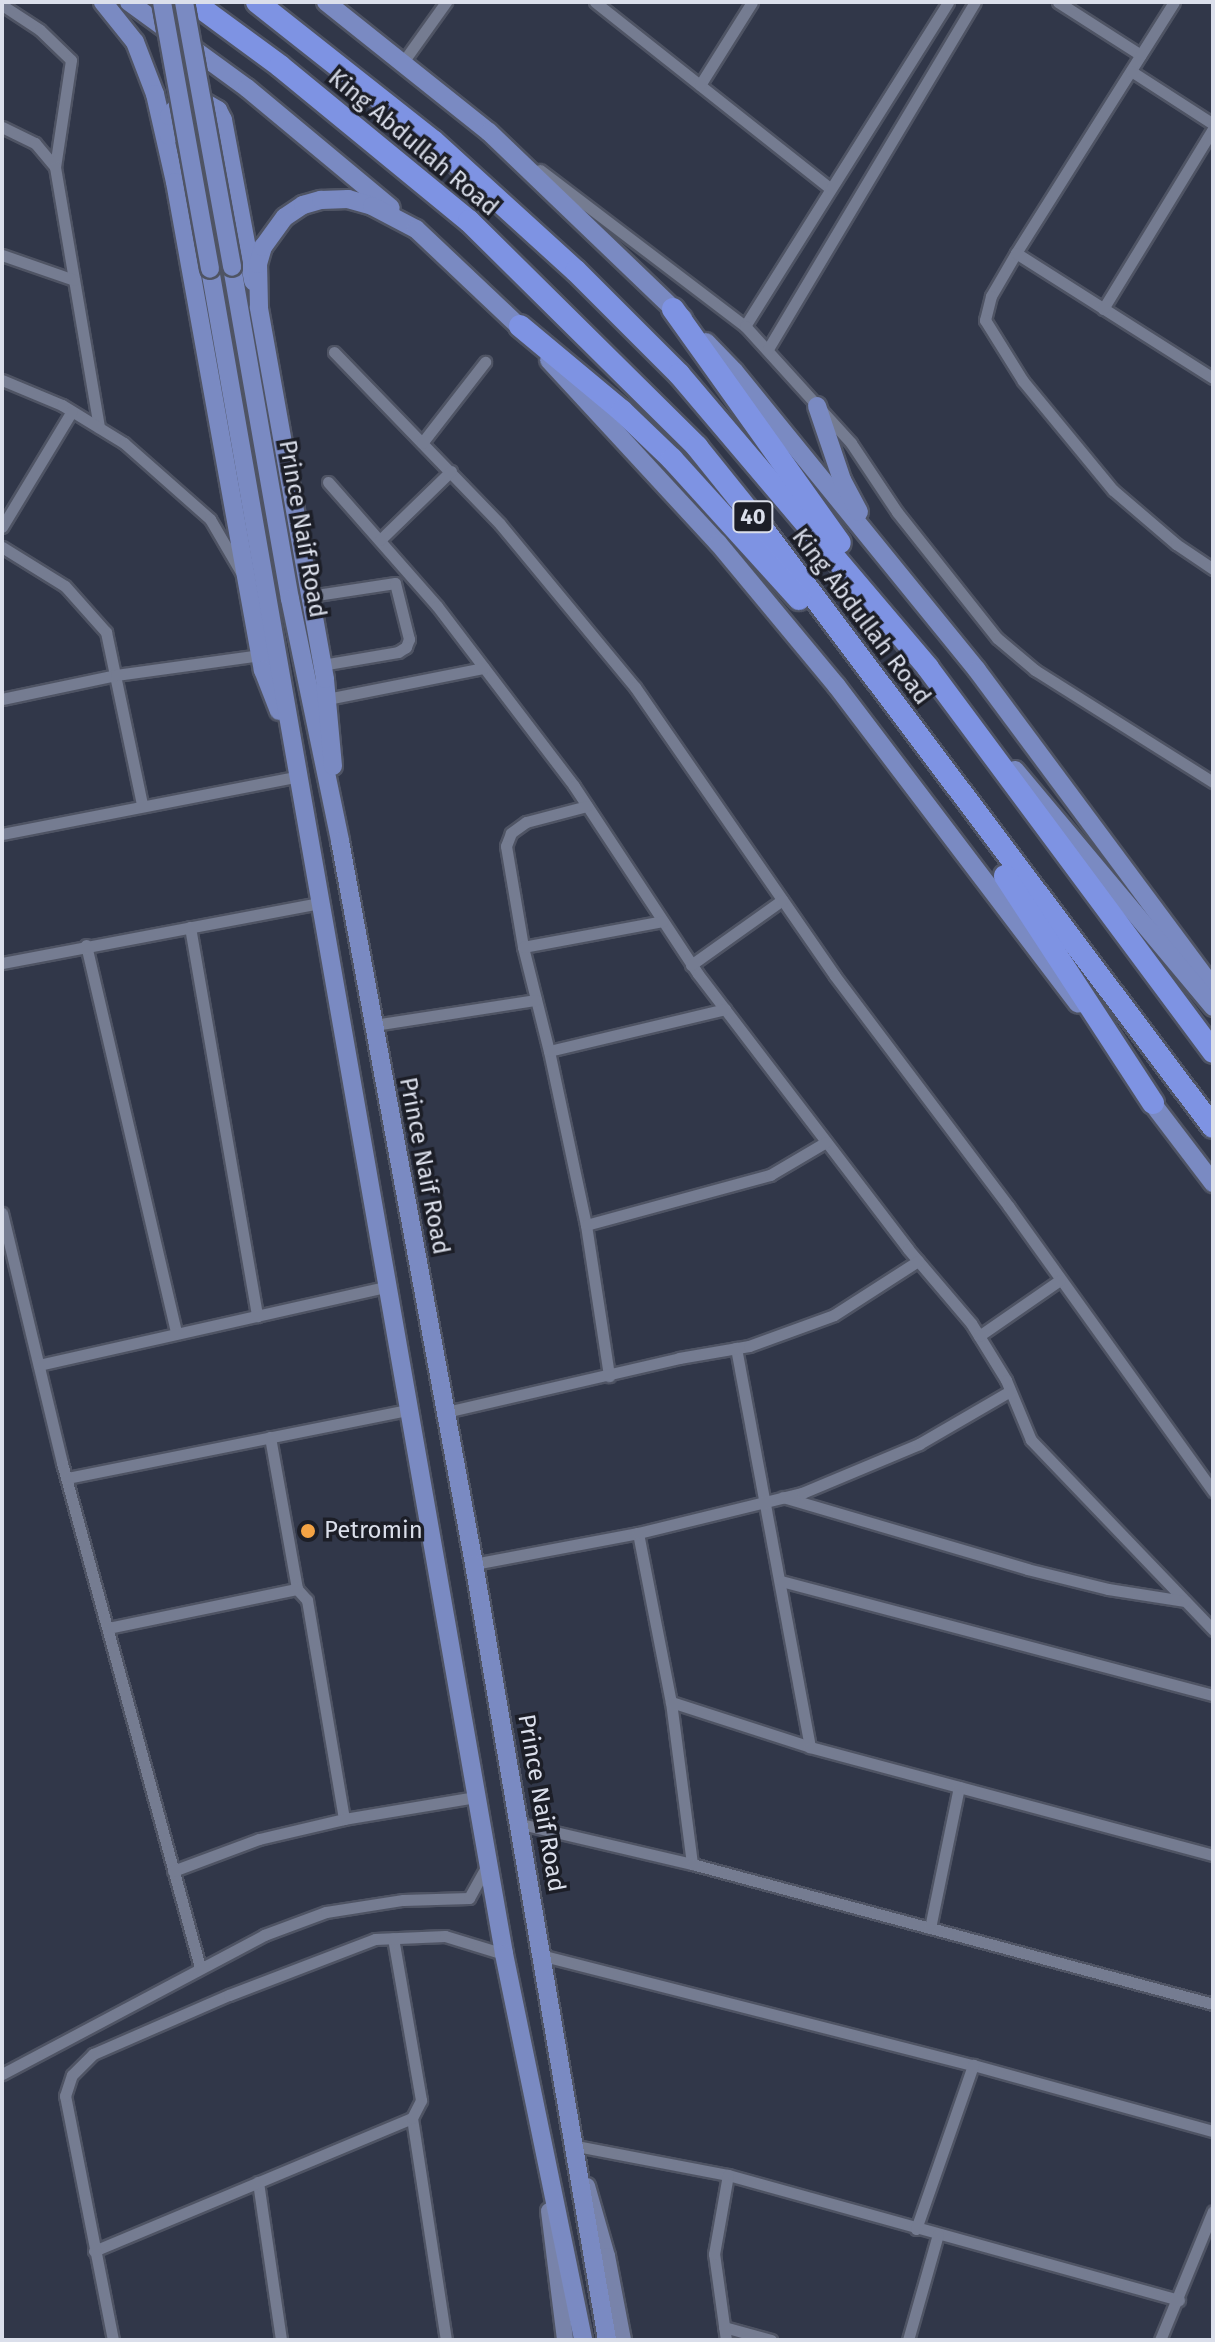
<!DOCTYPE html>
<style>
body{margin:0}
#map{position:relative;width:1215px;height:2342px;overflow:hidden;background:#313749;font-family:"Fira Sans",sans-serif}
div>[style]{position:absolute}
.roads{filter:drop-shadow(2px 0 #4f5464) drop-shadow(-2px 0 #4f5464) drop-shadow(0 2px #4f5464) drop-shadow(0 -2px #4f5464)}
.street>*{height:11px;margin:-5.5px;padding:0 5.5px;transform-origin:5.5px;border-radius:5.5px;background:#757c91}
.secondary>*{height:16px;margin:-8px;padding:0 8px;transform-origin:8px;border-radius:8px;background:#7883aa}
.primary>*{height:18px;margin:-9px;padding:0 9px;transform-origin:9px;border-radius:9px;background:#7a8ac2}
.highway>*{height:22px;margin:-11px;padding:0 11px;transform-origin:11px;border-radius:11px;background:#7e93e3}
.bridges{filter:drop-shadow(2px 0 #4f5464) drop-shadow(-2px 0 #4f5464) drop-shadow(0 2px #4f5464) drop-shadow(0 -2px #4f5464)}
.primary-bridge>*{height:18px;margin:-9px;padding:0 9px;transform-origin:9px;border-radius:9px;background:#7a8ac2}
.dots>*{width:22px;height:22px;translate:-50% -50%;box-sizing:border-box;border:4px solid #1c1e27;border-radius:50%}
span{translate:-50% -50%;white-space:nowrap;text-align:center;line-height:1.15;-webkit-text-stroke:7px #1c1e27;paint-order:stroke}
.shield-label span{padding:2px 6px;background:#1c1e27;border:2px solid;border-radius:6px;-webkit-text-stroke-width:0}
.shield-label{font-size:22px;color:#dbdfeb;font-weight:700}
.street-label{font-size:24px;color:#dbdfeb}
.poi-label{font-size:24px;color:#dbdfeb}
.left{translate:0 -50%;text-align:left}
.frame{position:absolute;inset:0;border:4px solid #dbdfeb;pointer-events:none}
</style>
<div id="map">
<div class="roads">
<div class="street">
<i style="left:595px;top:2px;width:300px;rotate:38.4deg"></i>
<i style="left:1058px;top:2px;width:98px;rotate:32.6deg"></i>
<i style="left:1174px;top:2px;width:297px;rotate:122.2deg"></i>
<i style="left:1016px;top:253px;width:50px;rotate:120.2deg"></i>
<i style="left:991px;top:296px;width:25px;rotate:104deg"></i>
<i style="left:985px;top:320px;width:72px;rotate:58.1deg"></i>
<i style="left:1023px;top:381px;width:141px;rotate:50.5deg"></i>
<i style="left:1113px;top:490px;width:83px;rotate:40.6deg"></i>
<i style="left:1176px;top:544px;width:45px;rotate:34deg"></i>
<i style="left:2px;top:5px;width:45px;rotate:33.3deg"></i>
<i style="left:40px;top:30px;width:43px;rotate:44.1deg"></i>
<i style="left:71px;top:60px;width:108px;rotate:98.5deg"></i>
<i style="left:403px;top:62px;width:74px;rotate:-54.4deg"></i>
<i style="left:1131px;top:71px;width:98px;rotate:32.9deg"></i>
<i style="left:700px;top:85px;width:98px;rotate:-57.9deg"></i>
<i style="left:2px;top:127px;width:37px;rotate:26deg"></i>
<i style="left:35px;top:143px;width:31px;rotate:50deg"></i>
<i style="left:55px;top:167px;width:264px;rotate:80.4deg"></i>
<i style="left:540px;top:170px;width:258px;rotate:37.3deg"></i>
<i style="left:745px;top:326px;width:382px;rotate:-57.9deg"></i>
<i style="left:1016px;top:253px;width:233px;rotate:32.4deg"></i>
<i style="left:2px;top:255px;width:76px;rotate:19.1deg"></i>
<i style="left:1103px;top:309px;width:211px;rotate:-58.6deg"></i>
<i style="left:745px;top:326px;width:158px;rotate:47.8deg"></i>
<i style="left:851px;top:443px;width:83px;rotate:56.3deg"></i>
<i style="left:897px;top:512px;width:161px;rotate:51.6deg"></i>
<i style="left:997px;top:638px;width:50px;rotate:40.1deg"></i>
<i style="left:1035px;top:670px;width:210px;rotate:32.2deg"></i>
<i style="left:768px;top:349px;width:404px;rotate:-59.2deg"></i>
<i style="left:334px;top:352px;width:239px;rotate:46deg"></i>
<i style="left:500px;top:524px;width:212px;rotate:50.4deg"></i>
<i style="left:635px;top:687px;width:351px;rotate:55.3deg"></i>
<i style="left:835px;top:976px;width:289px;rotate:53deg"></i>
<i style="left:1009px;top:1207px;width:350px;rotate:54.3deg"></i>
<i style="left:2px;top:380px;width:65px;rotate:22.6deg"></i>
<i style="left:62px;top:405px;width:73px;rotate:31.5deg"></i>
<i style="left:124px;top:443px;width:115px;rotate:41.5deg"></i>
<i style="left:210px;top:519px;width:64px;rotate:59.8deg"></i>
<i style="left:422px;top:443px;width:103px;rotate:-52.1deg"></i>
<i style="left:328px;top:482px;width:165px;rotate:48.7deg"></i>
<i style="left:437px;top:606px;width:226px;rotate:52.7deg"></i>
<i style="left:574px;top:786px;width:225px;rotate:56.6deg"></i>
<i style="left:698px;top:974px;width:346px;rotate:52.6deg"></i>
<i style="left:908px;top:1249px;width:97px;rotate:49.6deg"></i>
<i style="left:971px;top:1323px;width:67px;rotate:58.4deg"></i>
<i style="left:1006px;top:1380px;width:65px;rotate:67.4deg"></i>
<i style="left:1031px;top:1440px;width:263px;rotate:46.2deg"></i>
<i style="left:2px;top:527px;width:135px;rotate:-58.9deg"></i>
<i style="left:380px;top:540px;width:99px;rotate:-44.2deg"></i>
<i style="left:2px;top:547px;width:74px;rotate:31.8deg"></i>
<i style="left:65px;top:586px;width:62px;rotate:48.3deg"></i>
<i style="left:106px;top:632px;width:176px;rotate:78.2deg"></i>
<i style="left:310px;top:596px;width:86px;rotate:-8.7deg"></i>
<i style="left:395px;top:583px;width:58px;rotate:76deg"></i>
<i style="left:409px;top:639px;width:9px;rotate:111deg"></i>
<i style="left:406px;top:647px;width:9px;rotate:148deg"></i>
<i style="left:398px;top:652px;width:77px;rotate:170.3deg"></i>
<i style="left:2px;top:699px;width:116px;rotate:-11.9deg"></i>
<i style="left:116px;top:675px;width:146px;rotate:-7.9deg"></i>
<i style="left:327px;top:699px;width:160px;rotate:-11.2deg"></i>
<i style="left:587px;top:806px;width:63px;rotate:165.3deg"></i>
<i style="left:526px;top:822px;width:19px;rotate:144deg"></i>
<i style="left:511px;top:833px;width:14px;rotate:111deg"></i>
<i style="left:506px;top:846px;width:102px;rotate:80.4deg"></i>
<i style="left:523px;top:947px;width:107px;rotate:76deg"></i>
<i style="left:549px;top:1051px;width:178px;rotate:78deg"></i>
<i style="left:586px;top:1225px;width:153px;rotate:81.3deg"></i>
<i style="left:2px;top:834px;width:304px;rotate:-11deg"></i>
<i style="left:190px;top:927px;width:395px;rotate:80.2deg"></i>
<i style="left:86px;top:945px;width:398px;rotate:76.9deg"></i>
<i style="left:523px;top:947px;width:142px;rotate:-10.5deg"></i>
<i style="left:2px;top:963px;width:323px;rotate:-10.7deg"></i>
<i style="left:691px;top:965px;width:112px;rotate:-35.5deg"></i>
<i style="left:374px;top:1025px;width:164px;rotate:-8.8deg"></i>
<i style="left:549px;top:1051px;width:181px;rotate:-13.4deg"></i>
<i style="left:2px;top:1213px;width:257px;rotate:76.5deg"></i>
<i style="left:62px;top:1463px;width:523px;rotate:74.69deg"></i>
<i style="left:586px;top:1225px;width:191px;rotate:-15.2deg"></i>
<i style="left:770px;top:1175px;width:65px;rotate:-30.5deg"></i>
<i style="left:979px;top:1336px;width:98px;rotate:-34.7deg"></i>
<i style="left:736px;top:1348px;width:406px;rotate:79.5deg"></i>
<i style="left:39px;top:1365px;width:359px;rotate:-12.7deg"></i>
<i style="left:446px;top:1412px;width:239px;rotate:-13deg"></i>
<i style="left:679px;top:1358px;width:71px;rotate:-9.7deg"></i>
<i style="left:749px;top:1346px;width:90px;rotate:-20deg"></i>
<i style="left:834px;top:1315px;width:100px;rotate:-32.7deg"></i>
<i style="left:270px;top:1437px;width:154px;rotate:79.9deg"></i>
<i style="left:297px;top:1589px;width:15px;rotate:48deg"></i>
<i style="left:307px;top:1600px;width:222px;rotate:80.4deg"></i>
<i style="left:67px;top:1478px;width:351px;rotate:-11.3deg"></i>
<i style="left:783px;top:1497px;width:254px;rotate:16.4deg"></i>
<i style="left:1027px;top:1569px;width:83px;rotate:13.9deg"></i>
<i style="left:1108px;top:1589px;width:78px;rotate:8.9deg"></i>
<i style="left:638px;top:1533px;width:172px;rotate:79deg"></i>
<i style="left:671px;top:1702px;width:163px;rotate:82.6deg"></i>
<i style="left:474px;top:1564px;width:167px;rotate:-10.7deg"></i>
<i style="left:638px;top:1533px;width:169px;rotate:-13.7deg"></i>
<i style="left:802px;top:1493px;width:127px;rotate:-22.7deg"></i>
<i style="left:919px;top:1444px;width:105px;rotate:-30.2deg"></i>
<i style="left:781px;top:1581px;width:447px;rotate:14.8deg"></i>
<i style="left:108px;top:1628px;width:193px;rotate:-11.7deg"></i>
<i style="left:671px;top:1702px;width:146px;rotate:17.9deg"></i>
<i style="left:810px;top:1747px;width:417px;rotate:15deg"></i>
<i style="left:521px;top:1824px;width:176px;rotate:13.2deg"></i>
<i style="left:692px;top:1864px;width:539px;rotate:15.04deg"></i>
<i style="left:173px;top:1871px;width:92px;rotate:-20.4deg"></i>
<i style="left:259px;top:1839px;width:87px;rotate:-13.2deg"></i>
<i style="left:344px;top:1819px;width:134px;rotate:-9.5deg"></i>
<i style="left:930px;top:1928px;width:144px;rotate:-78.4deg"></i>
<i style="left:544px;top:1956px;width:443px;rotate:14.3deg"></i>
<i style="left:973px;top:2065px;width:249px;rotate:15.4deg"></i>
<i style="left:2px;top:2074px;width:297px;rotate:-27.9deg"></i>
<i style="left:264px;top:1935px;width:66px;rotate:-20.4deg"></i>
<i style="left:326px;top:1912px;width:78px;rotate:-8.9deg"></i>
<i style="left:403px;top:1900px;width:66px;rotate:-1.7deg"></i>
<i style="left:469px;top:1898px;width:37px;rotate:-61deg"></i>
<i style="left:412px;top:2118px;width:225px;rotate:81.3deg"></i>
<i style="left:576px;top:2146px;width:155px;rotate:10.8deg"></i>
<i style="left:728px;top:2175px;width:468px;rotate:15.5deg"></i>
<i style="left:258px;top:2182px;width:160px;rotate:81.7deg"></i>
<i style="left:916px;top:2229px;width:174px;rotate:-70.8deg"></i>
<i style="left:94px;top:2251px;width:345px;rotate:-22.7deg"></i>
<i style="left:412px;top:2118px;width:20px;rotate:-63deg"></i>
<i style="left:421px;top:2100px;width:164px;rotate:-99.8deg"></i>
<i style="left:724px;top:2327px;width:49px;rotate:15.5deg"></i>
<i style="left:113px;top:2340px;width:249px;rotate:-101.1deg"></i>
<i style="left:65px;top:2096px;width:22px;rotate:-72deg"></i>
<i style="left:72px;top:2075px;width:30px;rotate:-45deg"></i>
<i style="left:93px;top:2054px;width:148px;rotate:-23.5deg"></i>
<i style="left:229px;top:1995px;width:156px;rotate:-21deg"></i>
<i style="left:375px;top:1939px;width:70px;rotate:-2.5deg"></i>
<i style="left:445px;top:1936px;width:62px;rotate:17deg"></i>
<i style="left:726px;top:2340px;width:87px;rotate:-97.9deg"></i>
<i style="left:714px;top:2254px;width:80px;rotate:-80deg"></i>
<i style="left:908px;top:2340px;width:110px;rotate:-74.2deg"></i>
<i style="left:1160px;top:2340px;width:139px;rotate:-67.7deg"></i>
</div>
<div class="secondary">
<i style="left:587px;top:2186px;width:73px;rotate:74.1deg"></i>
<i style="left:607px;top:2256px;width:86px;rotate:79.2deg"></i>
<i style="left:549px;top:2211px;width:130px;rotate:82.9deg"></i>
</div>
<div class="primary">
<i style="left:103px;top:2px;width:51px;rotate:51.3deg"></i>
<i style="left:135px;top:42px;width:56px;rotate:69deg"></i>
<i style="left:155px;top:94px;width:90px;rotate:77.2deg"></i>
<i style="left:175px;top:182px;width:496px;rotate:79.8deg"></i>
<i style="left:263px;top:670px;width:44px;rotate:68.7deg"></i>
<i style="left:129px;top:2px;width:146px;rotate:36.1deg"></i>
<i style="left:247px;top:88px;width:187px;rotate:39.8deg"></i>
<i style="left:326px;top:2px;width:208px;rotate:38.6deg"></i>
<i style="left:489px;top:132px;width:269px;rotate:43.8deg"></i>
<i style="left:169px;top:136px;width:20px;rotate:-90deg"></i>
<i style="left:169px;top:116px;width:20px;rotate:-49deg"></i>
<i style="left:182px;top:101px;width:17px;rotate:-7deg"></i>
<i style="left:199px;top:99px;width:22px;rotate:30deg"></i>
<i style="left:218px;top:110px;width:11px;rotate:63deg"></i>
<i style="left:223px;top:120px;width:164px;rotate:79.4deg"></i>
<i style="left:232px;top:267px;width:337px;rotate:80.1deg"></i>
<i style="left:290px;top:599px;width:247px;rotate:78.3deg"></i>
<i style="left:340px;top:841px;width:735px;rotate:79.5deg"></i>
<i style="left:474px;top:1564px;width:787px;rotate:80.27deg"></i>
<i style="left:210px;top:269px;width:1710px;rotate:80.1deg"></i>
<i style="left:504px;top:1954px;width:394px;rotate:78.4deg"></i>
<i style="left:706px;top:342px;width:40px;rotate:46deg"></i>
<i style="left:734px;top:371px;width:385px;rotate:50.9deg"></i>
<i style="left:977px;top:670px;width:396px;rotate:53.4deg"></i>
<i style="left:549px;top:360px;width:249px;rotate:47.3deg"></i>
<i style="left:718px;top:543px;width:185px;rotate:50.3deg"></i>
<i style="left:836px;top:685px;width:400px;rotate:52.8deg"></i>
<i style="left:817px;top:406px;width:78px;rotate:71.3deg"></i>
<i style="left:842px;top:480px;width:36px;rotate:62deg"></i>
<i style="left:333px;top:766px;width:87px;rotate:-95.3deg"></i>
<i style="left:325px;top:679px;width:378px;rotate:-100.1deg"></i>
<i style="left:259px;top:307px;width:43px;rotate:-91.3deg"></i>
<i style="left:258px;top:264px;width:18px;rotate:-74deg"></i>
<i style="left:263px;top:247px;width:37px;rotate:-54deg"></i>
<i style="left:285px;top:217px;width:22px;rotate:-34deg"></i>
<i style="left:303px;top:205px;width:19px;rotate:-16deg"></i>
<i style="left:321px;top:200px;width:27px;rotate:-2deg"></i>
<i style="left:348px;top:199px;width:25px;rotate:16deg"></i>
<i style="left:372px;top:206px;width:50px;rotate:27.6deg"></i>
<i style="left:416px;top:229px;width:153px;rotate:43.4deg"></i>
<i style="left:1015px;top:770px;width:309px;rotate:50.1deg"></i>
<i style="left:1146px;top:1095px;width:111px;rotate:52.7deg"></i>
</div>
<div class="highway">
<i style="left:193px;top:2px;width:108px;rotate:36.3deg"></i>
<i style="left:280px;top:66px;width:244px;rotate:39.4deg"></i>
<i style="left:469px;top:221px;width:321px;rotate:44.7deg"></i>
<i style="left:697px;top:447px;width:105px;rotate:51.2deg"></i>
<i style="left:763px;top:529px;width:748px;rotate:53.04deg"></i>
<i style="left:257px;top:2px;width:224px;rotate:38.3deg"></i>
<i style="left:433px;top:141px;width:193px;rotate:42.3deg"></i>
<i style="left:576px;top:271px;width:146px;rotate:45deg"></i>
<i style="left:679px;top:374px;width:385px;rotate:49.7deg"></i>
<i style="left:928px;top:668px;width:478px;rotate:53.4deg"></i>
<i style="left:673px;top:309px;width:287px;rotate:54.5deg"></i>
<i style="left:520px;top:326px;width:133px;rotate:39.8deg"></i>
<i style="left:622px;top:411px;width:69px;rotate:43.8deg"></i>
<i style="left:672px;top:459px;width:189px;rotate:47.8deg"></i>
<i style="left:1005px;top:876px;width:271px;rotate:56.9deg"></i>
</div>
</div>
<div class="bridges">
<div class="primary-bridge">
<i style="left:162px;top:2px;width:271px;rotate:79.8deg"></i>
<i style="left:184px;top:2px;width:269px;rotate:79.7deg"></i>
</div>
</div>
<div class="dots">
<i style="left:308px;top:1531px;background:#f4a344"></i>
</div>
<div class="shield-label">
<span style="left:753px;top:517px">40</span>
</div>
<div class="street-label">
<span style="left:413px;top:143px;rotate:40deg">King Abdullah Road</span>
<span style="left:302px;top:529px;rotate:80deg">Prince Naif Road</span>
<span style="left:861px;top:617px;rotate:53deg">King Abdullah Road</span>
<span style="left:424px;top:1166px;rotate:79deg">Prince Naif Road</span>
<span style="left:541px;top:1803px;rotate:80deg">Prince Naif Road</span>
</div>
<div class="poi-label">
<span class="left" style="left:324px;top:1531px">Petromin</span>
</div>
<div class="frame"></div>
</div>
